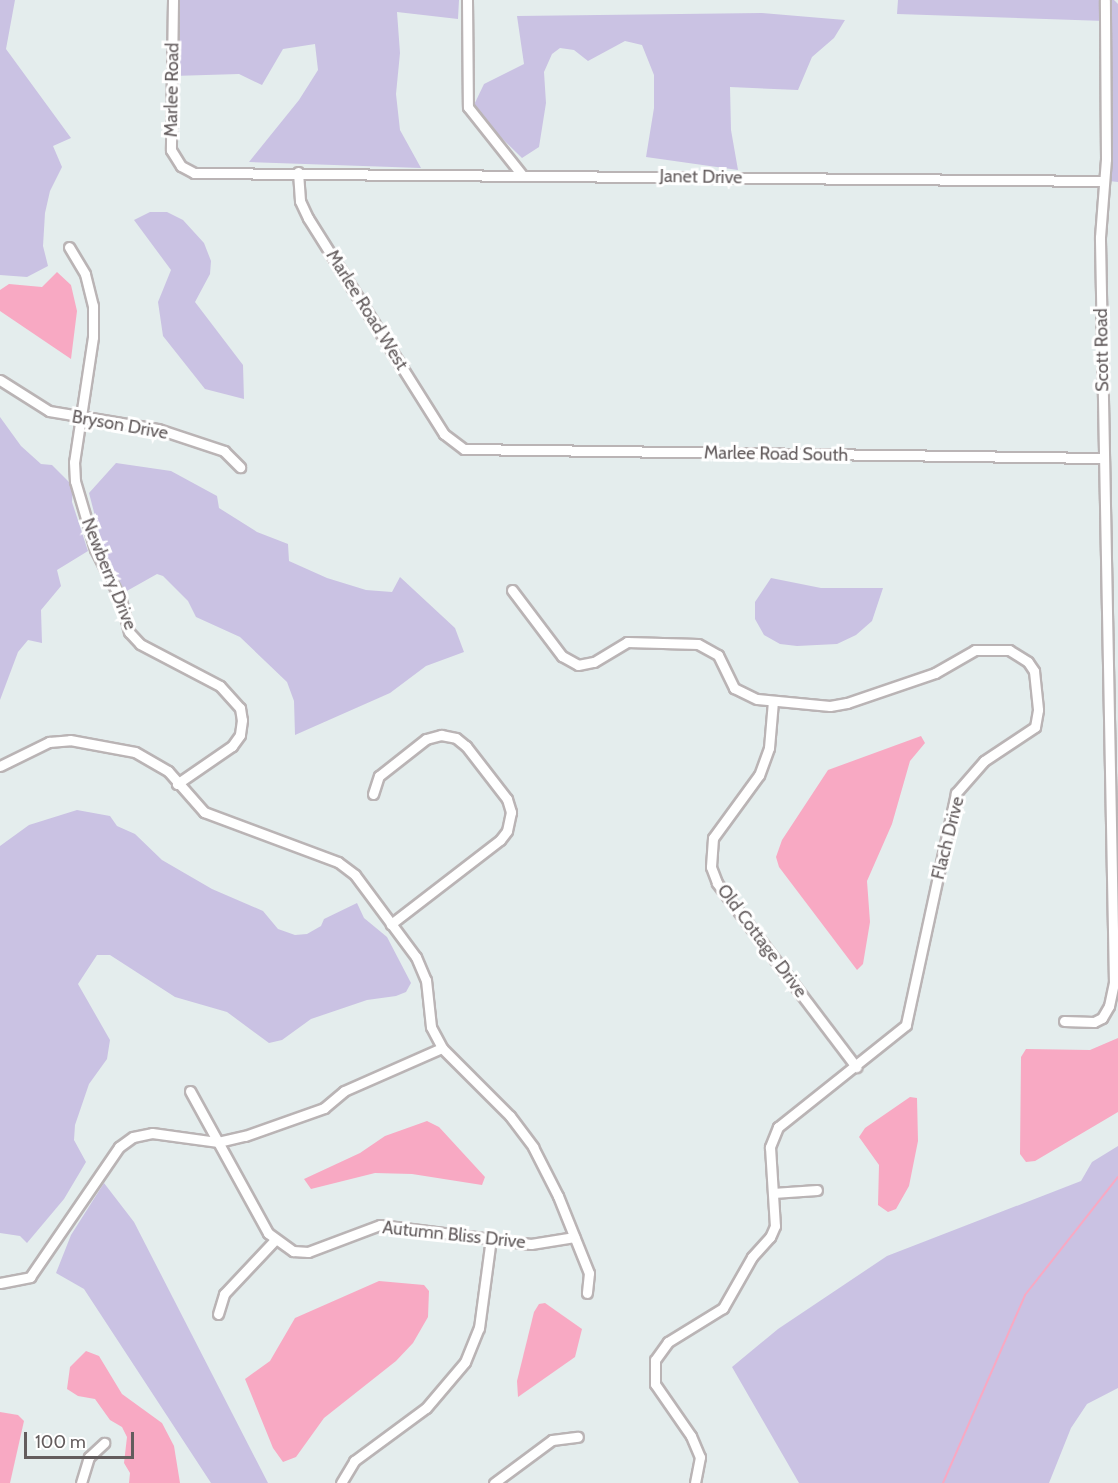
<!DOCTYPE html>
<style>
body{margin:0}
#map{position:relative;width:1118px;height:1483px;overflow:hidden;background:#e4eded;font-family:Cabin,sans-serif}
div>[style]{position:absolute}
.green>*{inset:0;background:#cac2e3}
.water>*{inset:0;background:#f8a9c3}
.stream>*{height:2px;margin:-1px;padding:0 1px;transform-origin:1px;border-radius:1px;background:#f8a9c3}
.roads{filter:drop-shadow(2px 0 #bab4b5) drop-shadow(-2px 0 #bab4b5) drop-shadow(0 2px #bab4b5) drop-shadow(0 -2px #bab4b5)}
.minor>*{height:9px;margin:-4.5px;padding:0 4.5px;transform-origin:4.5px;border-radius:4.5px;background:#fff}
span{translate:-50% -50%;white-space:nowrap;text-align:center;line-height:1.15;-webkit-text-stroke:6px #fff;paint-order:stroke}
.street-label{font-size:18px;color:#635c5d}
.scale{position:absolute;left:24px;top:1432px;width:110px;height:27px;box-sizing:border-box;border:3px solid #635c5d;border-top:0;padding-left:8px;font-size:18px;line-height:21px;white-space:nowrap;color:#635c5d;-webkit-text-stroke:4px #fff;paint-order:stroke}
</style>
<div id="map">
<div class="green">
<i style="clip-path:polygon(0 0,15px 0,6px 49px,71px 138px,53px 146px,62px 167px,50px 191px,45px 213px,43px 246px,48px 266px,27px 277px,0 275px)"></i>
<i style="clip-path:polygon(172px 0,459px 0,458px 19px,397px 12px,400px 53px,396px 94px,400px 130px,421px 168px,249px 162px,299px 100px,318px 70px,315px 44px,283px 49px,262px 85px,239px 74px,173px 76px)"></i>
<i style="clip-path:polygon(898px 0,1114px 0,1118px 4px,1118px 182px,1109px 181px,1105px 21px,897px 14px)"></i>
<i style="clip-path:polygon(762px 13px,845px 20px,834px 38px,812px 57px,798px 90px,730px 87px,731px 130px,738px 170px,646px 157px,654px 108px,654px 75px,642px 45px,625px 41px,588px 61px,574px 50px,560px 48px,552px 54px,544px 72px,546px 103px,539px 147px,522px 158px,472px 109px,484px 84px,524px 64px,517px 16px)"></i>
<i style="clip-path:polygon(150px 212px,167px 212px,183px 220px,204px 243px,211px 261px,210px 274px,195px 302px,243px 365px,244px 399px,205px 389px,163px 336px,158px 302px,171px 270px,134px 220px)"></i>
<i style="clip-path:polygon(0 417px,21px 446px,41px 464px,52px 465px,73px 486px,72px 502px,88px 551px,57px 570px,61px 586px,41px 610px,42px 643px,28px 640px,18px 652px,0 700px)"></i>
<i style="clip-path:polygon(116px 463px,171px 471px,217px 496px,219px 508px,257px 532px,288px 544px,289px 561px,327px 578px,366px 590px,392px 592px,400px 577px,455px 628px,464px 652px,426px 666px,390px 693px,295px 735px,294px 701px,287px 682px,240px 637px,196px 617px,188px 601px,163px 576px,157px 574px,125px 592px,104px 551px,89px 493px)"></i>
<i style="clip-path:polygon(771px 578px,821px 588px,883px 588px,872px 621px,856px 635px,837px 644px,797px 646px,780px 644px,764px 635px,755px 619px,755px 602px)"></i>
<i style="clip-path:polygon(77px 810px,110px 816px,117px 826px,135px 834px,162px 860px,212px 889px,263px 911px,278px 929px,295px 935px,307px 934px,321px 926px,324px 919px,357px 903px,364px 918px,387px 937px,411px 983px,406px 992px,396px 996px,367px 1000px,311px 1019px,282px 1040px,269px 1043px,227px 1012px,175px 997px,110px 955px,97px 955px,78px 984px,110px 1040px,107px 1059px,89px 1084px,75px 1125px,74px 1140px,86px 1162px,64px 1199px,27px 1243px,20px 1236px,0 1233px,0 846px,29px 825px)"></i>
<i style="clip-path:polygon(1118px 1146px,1118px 1388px,1087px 1404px,1071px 1428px,1049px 1483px,799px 1483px,732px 1367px,778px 1329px,887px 1256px,1081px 1181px,1092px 1162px)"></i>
<i style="clip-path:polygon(104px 1183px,134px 1222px,268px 1483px,211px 1483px,84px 1289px,56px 1273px,71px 1235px)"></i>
</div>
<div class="water">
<i style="clip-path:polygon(57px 272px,71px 285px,77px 311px,71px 359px,0 311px,0 290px,9px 284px,42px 287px)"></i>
<i style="clip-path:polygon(921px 736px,925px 743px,910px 761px,892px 824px,867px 881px,870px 922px,863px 964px,857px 970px,779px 867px,776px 857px,782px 840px,828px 770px)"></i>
<i style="clip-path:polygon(1118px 1038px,1118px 1112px,1035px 1161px,1026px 1162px,1020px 1154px,1021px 1057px,1026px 1049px,1090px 1050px)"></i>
<i style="clip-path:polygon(910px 1097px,917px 1098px,918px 1141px,909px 1186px,896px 1209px,888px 1212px,878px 1205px,879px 1165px,859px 1137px,865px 1128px)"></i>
<i style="clip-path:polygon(427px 1121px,439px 1127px,485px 1177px,482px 1185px,412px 1174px,375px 1173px,311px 1189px,304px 1179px,360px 1153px,385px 1136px)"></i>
<i style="clip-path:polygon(379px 1281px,424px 1285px,429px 1291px,428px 1317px,413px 1343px,396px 1361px,324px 1418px,296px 1457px,283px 1462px,273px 1448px,245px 1379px,270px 1361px,295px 1318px)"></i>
<i style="clip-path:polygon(545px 1303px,582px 1329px,575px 1357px,518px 1397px,517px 1381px,534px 1312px,539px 1304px)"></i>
<i style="clip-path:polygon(86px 1351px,99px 1356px,122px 1394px,162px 1423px,174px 1446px,180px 1483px,129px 1483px,130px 1473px,124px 1463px,127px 1437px,122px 1427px,110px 1420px,95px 1399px,78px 1396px,67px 1389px,70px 1367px)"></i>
<i style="clip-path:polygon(0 1412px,18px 1415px,24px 1421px,10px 1483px,0 1483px)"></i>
</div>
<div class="stream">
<i style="left:943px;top:1483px;width:205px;rotate:-66.4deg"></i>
<i style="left:1025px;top:1295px;width:150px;rotate:-51.8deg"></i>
</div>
<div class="roads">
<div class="minor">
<i style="left:173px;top:0;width:150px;rotate:90.8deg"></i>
<i style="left:171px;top:150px;width:19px;rotate:58deg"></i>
<i style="left:181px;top:166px;width:15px;rotate:28deg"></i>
<i style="left:194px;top:173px;width:909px;rotate:0.5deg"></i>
<i style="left:467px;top:0;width:107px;rotate:89.5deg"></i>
<i style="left:468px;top:107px;width:87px;rotate:51.5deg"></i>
<i style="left:298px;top:172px;width:29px;rotate:86deg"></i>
<i style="left:300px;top:201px;width:19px;rotate:65deg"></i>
<i style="left:308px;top:218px;width:255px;rotate:57.8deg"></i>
<i style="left:444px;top:434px;width:25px;rotate:37deg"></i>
<i style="left:464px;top:449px;width:639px;rotate:0.81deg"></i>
<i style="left:69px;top:247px;width:31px;rotate:59deg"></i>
<i style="left:85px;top:274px;width:33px;rotate:76deg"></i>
<i style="left:93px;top:306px;width:31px;rotate:90deg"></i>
<i style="left:93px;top:337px;width:126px;rotate:98.6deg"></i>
<i style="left:74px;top:462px;width:19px;rotate:87deg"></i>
<i style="left:75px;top:481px;width:71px;rotate:73.6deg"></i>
<i style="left:95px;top:549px;width:57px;rotate:63deg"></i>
<i style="left:121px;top:600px;width:33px;rotate:76deg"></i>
<i style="left:129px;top:632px;width:16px;rotate:47deg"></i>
<i style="left:140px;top:644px;width:90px;rotate:27.7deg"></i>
<i style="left:220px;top:686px;width:30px;rotate:48deg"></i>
<i style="left:240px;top:708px;width:12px;rotate:81deg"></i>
<i style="left:242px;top:720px;width:15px;rotate:98deg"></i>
<i style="left:240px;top:735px;width:14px;rotate:126deg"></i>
<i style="left:232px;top:746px;width:67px;rotate:145.4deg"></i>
<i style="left:0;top:380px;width:58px;rotate:32.3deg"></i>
<i style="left:49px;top:411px;width:110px;rotate:9.4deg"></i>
<i style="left:158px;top:429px;width:70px;rotate:18.4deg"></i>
<i style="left:224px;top:451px;width:23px;rotate:45deg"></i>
<i style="left:512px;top:590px;width:83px;rotate:52.9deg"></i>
<i style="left:562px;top:656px;width:18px;rotate:29deg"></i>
<i style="left:578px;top:665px;width:16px;rotate:-11deg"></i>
<i style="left:594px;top:662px;width:39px;rotate:-31deg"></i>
<i style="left:627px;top:642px;width:71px;rotate:1.6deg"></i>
<i style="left:698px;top:644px;width:23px;rotate:29deg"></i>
<i style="left:718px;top:655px;width:37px;rotate:64deg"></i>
<i style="left:734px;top:688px;width:25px;rotate:26deg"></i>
<i style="left:757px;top:699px;width:73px;rotate:5.5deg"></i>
<i style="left:830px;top:706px;width:17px;rotate:-10deg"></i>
<i style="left:847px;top:703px;width:93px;rotate:-18.8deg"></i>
<i style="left:935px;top:673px;width:46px;rotate:-29.9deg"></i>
<i style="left:975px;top:650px;width:34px"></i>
<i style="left:1009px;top:650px;width:22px;rotate:32deg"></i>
<i style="left:1028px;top:662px;width:11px;rotate:56deg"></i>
<i style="left:1034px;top:671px;width:39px;rotate:84deg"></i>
<i style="left:1038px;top:710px;width:17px;rotate:100deg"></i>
<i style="left:1035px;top:727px;width:61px;rotate:146.3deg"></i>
<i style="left:984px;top:761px;width:43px;rotate:131.2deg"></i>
<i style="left:956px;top:793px;width:237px;rotate:102.2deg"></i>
<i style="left:906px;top:1025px;width:164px;rotate:141.4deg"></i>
<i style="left:778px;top:1127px;width:22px;rotate:112deg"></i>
<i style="left:770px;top:1147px;width:79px;rotate:86.4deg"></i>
<i style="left:775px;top:1226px;width:12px;rotate:114deg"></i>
<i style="left:770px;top:1237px;width:27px;rotate:132deg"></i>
<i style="left:752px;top:1257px;width:59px;rotate:119.6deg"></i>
<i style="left:723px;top:1308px;width:65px;rotate:148.3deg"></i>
<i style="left:668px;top:1342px;width:22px;rotate:126deg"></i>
<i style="left:655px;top:1360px;width:24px;rotate:90deg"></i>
<i style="left:655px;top:1384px;width:63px;rotate:55.3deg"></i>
<i style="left:691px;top:1436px;width:23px;rotate:67deg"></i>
<i style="left:700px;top:1457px;width:26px;rotate:101deg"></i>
<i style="left:773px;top:701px;width:47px;rotate:94.9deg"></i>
<i style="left:769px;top:748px;width:29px;rotate:110deg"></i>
<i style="left:759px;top:775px;width:78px;rotate:126.1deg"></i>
<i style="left:713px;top:838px;width:29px;rotate:94deg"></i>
<i style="left:711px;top:867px;width:17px;rotate:69deg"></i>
<i style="left:717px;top:883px;width:231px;rotate:52.9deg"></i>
<i style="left:0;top:766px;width:55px;rotate:-26.1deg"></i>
<i style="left:49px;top:742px;width:21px;rotate:-5deg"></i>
<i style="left:70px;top:740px;width:66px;rotate:10.5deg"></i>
<i style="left:135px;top:752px;width:38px;rotate:30deg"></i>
<i style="left:168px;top:771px;width:55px;rotate:48.7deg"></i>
<i style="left:204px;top:812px;width:143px;rotate:20.5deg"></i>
<i style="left:338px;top:862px;width:21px;rotate:37deg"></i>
<i style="left:355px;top:875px;width:102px;rotate:53.4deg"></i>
<i style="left:416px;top:957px;width:25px;rotate:67deg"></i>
<i style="left:426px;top:980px;width:47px;rotate:83.9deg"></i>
<i style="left:431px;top:1027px;width:24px;rotate:62deg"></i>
<i style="left:442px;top:1048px;width:96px;rotate:45deg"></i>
<i style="left:510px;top:1116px;width:39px;rotate:53deg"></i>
<i style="left:533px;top:1147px;width:55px;rotate:63deg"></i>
<i style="left:558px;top:1196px;width:83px;rotate:68.1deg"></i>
<i style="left:589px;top:1273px;width:20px;rotate:96deg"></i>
<i style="left:373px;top:794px;width:19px;rotate:-72deg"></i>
<i style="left:379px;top:776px;width:60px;rotate:-38.2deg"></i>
<i style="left:426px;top:739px;width:16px;rotate:-15deg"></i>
<i style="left:441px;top:735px;width:15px;rotate:11deg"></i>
<i style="left:456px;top:738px;width:13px;rotate:39deg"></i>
<i style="left:466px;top:746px;width:67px;rotate:52.3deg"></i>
<i style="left:507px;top:799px;width:14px;rotate:73deg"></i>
<i style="left:511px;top:812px;width:19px;rotate:102deg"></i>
<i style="left:507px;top:831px;width:11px;rotate:128deg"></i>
<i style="left:500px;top:840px;width:138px;rotate:142.4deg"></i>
<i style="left:1064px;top:1021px;width:30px;rotate:2deg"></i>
<i style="left:1094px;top:1022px;width:9px;rotate:-27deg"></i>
<i style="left:1102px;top:1018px;width:14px;rotate:-60deg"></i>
<i style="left:1109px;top:1006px;width:24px;rotate:-78deg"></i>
<i style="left:1114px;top:983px;width:746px;rotate:-91.08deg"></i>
<i style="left:1100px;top:237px;width:78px;rotate:-85.6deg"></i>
<i style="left:1106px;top:159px;width:159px;rotate:-90.4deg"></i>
<i style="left:190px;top:1091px;width:162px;rotate:61.2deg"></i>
<i style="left:268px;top:1233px;width:31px;rotate:36deg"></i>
<i style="left:293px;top:1251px;width:15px;rotate:4deg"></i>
<i style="left:308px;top:1252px;width:77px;rotate:-20.6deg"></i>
<i style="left:380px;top:1225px;width:152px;rotate:7.2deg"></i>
<i style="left:531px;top:1244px;width:44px;rotate:-9.2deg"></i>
<i style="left:773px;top:1193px;width:44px;rotate:-3.9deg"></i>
<i style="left:0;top:1283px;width:31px;rotate:-11deg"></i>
<i style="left:30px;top:1277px;width:158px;rotate:-55.6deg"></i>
<i style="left:119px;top:1147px;width:17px;rotate:-36deg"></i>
<i style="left:133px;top:1137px;width:19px;rotate:-12deg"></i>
<i style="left:152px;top:1133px;width:67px;rotate:7.8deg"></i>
<i style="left:218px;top:1142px;width:28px;rotate:-13deg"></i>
<i style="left:245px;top:1136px;width:84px;rotate:-19.5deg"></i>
<i style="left:324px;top:1108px;width:26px;rotate:-40deg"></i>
<i style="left:344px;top:1091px;width:107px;rotate:-23.7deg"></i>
<i style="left:218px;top:1314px;width:21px;rotate:-73deg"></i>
<i style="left:224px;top:1294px;width:73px;rotate:-46.7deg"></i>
<i style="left:81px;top:1483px;width:27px;rotate:-73deg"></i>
<i style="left:89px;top:1457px;width:21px;rotate:-43deg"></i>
<i style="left:341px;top:1483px;width:26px;rotate:-59deg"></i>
<i style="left:354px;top:1461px;width:89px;rotate:-36.4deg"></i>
<i style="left:426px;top:1408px;width:60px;rotate:-49.7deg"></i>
<i style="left:465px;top:1362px;width:37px;rotate:-68deg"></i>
<i style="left:479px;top:1328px;width:91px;rotate:-82.4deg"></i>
<i style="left:494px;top:1483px;width:72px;rotate:-36.6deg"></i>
<i style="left:552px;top:1440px;width:26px;rotate:-7deg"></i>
</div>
</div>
<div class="street-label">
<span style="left:172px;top:90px;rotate:-89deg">Marlee Road</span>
<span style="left:701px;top:177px;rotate:1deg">Janet Drive</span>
<span style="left:367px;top:310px;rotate:58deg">Marlee Road West</span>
<span style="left:1102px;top:350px;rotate:-91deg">Scott Road</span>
<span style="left:120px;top:425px;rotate:10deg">Bryson Drive</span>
<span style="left:776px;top:454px;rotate:1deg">Marlee Road South</span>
<span style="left:109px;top:574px;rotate:68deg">Newberry Drive</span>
<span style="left:948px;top:838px;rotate:-76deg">Flach Drive</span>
<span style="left:762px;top:941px;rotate:53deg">Old Cottage Drive</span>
<span style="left:454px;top:1235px;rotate:6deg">Autumn Bliss Drive</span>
</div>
<div class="scale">100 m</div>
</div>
